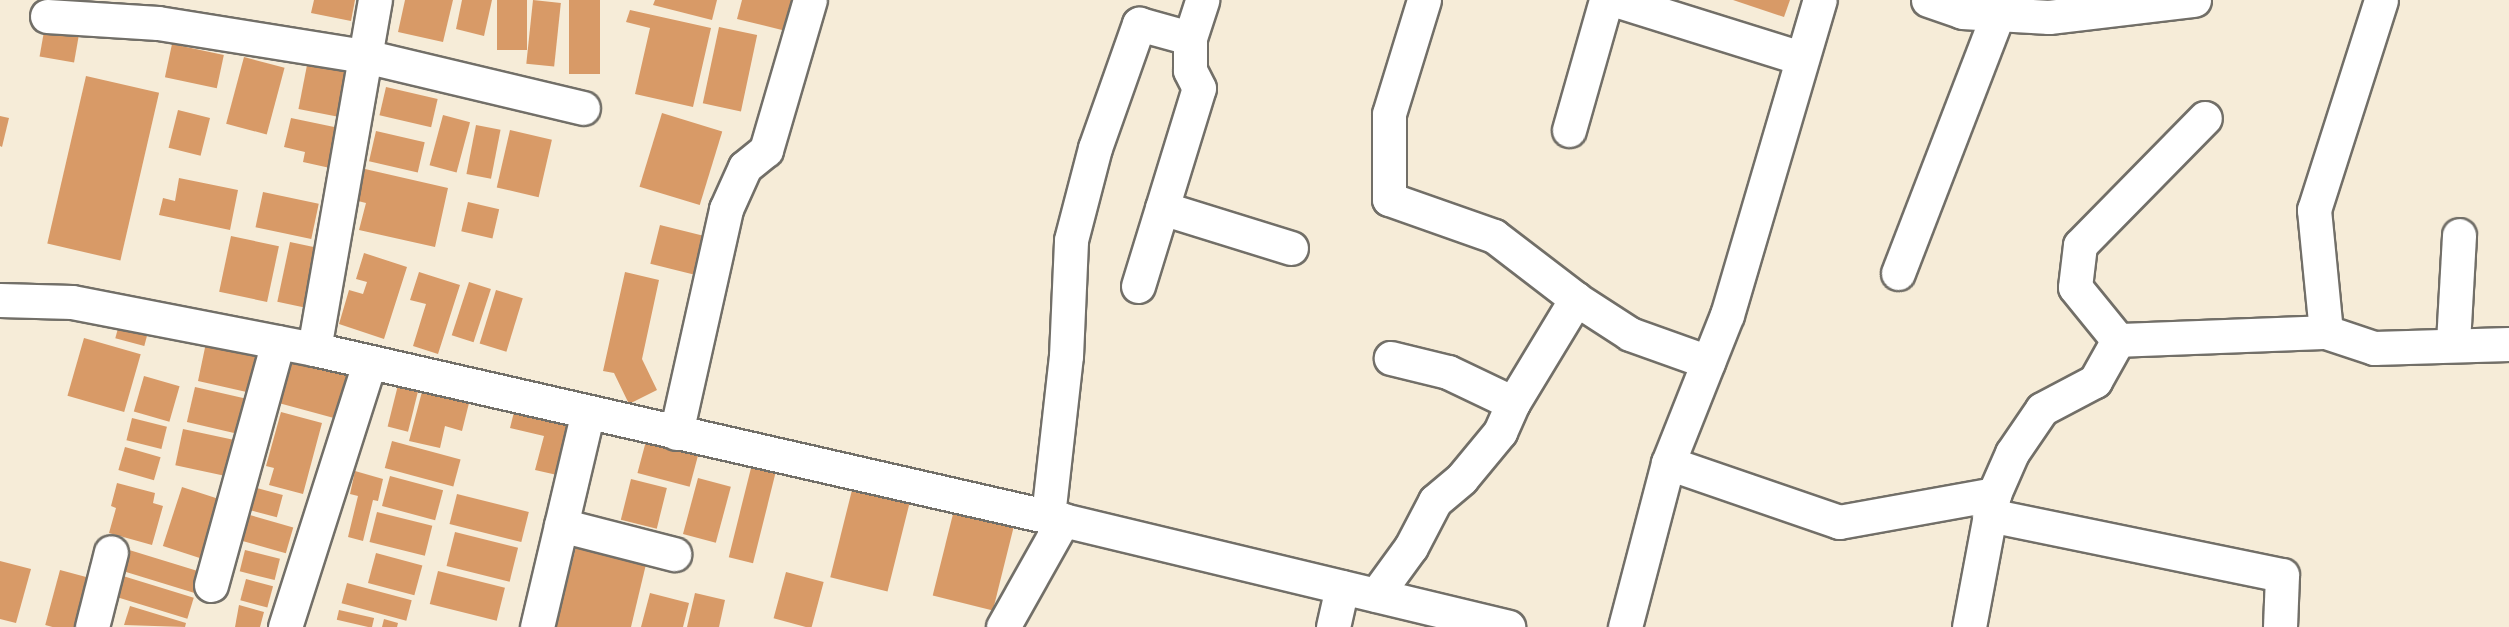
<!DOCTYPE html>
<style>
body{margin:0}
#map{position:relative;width:2509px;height:627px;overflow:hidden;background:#f6ecd8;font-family:"IM FELL English",serif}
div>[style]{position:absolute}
.building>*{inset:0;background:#d89a67;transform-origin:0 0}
.roads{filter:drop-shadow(2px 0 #726f68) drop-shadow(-2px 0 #726f68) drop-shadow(0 2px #726f68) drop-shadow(0 -2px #726f68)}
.minor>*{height:33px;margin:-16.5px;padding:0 16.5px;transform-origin:16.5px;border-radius:16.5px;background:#fff}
span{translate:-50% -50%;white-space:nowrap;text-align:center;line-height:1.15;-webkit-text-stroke:6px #fdfcf7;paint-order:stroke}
</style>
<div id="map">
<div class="building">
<i style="clip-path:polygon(314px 0,355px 0,351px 21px,311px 13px)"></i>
<i style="clip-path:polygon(405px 0,453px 0,443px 42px,398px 32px)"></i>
<i style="clip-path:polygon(462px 0,492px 0,484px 36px,456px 29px)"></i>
<i style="left:497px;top:0;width:30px;height:50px"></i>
<i style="left:533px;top:0;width:28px;height:64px;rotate:6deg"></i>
<i style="left:569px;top:0;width:31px;height:74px"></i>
<i style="clip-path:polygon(655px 0,717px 0,712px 20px,653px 5px)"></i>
<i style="clip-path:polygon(742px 0,793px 0,786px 31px,737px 19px)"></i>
<i style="clip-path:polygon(1733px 0,1790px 0,1784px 17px)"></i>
<i style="clip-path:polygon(630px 10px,711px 28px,693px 107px,635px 94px,650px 28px,626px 22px)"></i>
<i style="left:46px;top:20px;width:35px;height:37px;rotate:10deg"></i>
<i style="left:719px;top:27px;width:39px;height:78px;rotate:12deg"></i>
<i style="left:172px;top:44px;width:53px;height:34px;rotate:12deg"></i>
<i style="left:244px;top:57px;width:42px;height:69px;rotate:15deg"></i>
<i style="left:308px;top:60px;width:43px;height:50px;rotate:11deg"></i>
<i style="left:86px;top:76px;width:75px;height:172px;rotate:13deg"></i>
<i style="left:386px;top:87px;width:53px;height:29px;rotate:13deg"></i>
<i style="left:178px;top:110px;width:33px;height:39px;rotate:14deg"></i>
<i style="left:662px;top:113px;width:63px;height:77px;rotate:17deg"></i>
<i style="left:443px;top:115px;width:28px;height:52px;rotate:15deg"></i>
<i style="clip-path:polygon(0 116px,9px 118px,2px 147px,0 146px)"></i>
<i style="clip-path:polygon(291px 118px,339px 128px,330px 168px,303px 162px,305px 152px,284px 147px)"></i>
<i style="left:476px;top:125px;width:25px;height:50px;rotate:11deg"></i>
<i style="left:510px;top:130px;width:43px;height:59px;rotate:13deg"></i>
<i style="left:376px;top:131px;width:50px;height:31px;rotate:13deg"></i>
<i style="clip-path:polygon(365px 169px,448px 188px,435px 247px,359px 230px,366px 203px,358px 201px)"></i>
<i style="clip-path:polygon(179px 178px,238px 190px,230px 230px,159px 215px,163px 198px,175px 201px)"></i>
<i style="left:263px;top:192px;width:57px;height:36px;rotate:12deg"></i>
<i style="left:468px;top:202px;width:32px;height:30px;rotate:13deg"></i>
<i style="left:660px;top:225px;width:55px;height:40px;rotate:14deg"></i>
<i style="left:231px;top:236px;width:49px;height:57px;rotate:12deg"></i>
<i style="left:290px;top:242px;width:29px;height:61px;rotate:12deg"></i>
<i style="clip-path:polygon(364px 253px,407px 267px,384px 339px,339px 324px,349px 290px,363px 294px,367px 282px,356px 279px)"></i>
<i style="clip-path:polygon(419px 272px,460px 285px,438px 354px,413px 346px,426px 304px,410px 300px)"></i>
<i style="clip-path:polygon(625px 272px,659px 280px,642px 359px,657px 390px,629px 404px,614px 373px,603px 371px)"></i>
<i style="left:469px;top:282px;width:23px;height:56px;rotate:18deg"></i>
<i style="left:496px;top:290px;width:28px;height:56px;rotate:17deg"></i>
<i style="left:121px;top:317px;width:30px;height:22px;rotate:15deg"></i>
<i style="left:84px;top:338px;width:59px;height:60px;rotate:16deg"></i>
<i style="clip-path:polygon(207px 338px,243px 345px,241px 354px,259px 357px,251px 393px,198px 381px)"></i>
<i style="left:292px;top:357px;width:61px;height:48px;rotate:15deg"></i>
<i style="left:144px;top:376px;width:37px;height:37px;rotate:16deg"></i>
<i style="left:399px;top:381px;width:21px;height:47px;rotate:14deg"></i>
<i style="clip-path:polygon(424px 384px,471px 395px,462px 431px,445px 426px,440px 448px,409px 441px)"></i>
<i style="left:195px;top:387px;width:55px;height:36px;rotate:13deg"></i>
<i style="clip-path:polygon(516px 404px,581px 420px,566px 477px,535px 470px,544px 436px,510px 428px)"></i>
<i style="clip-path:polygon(281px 412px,322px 423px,303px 494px,269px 485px,274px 468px,266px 466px)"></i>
<i style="left:132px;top:418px;width:36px;height:23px;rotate:14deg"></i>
<i style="left:183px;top:429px;width:55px;height:37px;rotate:12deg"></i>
<i style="left:392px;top:441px;width:71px;height:28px;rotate:15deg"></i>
<i style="left:646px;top:441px;width:54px;height:33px;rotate:15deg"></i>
<i style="left:125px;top:447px;width:37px;height:24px;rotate:16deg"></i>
<i style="left:752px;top:464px;width:25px;height:96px;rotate:14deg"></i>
<i style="clip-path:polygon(355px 471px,383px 479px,378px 501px,373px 500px,363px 541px,348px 537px,358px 496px,350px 494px)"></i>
<i style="left:390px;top:476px;width:55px;height:31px;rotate:15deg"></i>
<i style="left:698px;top:478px;width:34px;height:58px;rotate:15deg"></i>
<i style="left:631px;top:479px;width:37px;height:42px;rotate:14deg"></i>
<i style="clip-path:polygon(117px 483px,155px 493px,153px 503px,163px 506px,152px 545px,109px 533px,116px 508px,111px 506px)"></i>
<i style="left:249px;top:486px;width:35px;height:23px;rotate:15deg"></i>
<i style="left:853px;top:486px;width:59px;height:94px;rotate:14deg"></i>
<i style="left:182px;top:487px;width:42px;height:62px;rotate:18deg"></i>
<i style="left:457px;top:494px;width:74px;height:31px;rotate:14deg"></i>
<i style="left:954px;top:510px;width:62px;height:88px;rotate:14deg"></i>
<i style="left:377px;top:512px;width:57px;height:31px;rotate:14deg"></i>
<i style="left:250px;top:515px;width:45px;height:27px;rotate:16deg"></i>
<i style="left:455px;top:532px;width:65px;height:35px;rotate:14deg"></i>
<i style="clip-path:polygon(577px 543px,647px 560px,631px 627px,556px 627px)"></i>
<i style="left:126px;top:549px;width:81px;height:22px;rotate:17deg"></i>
<i style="left:245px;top:550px;width:36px;height:22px;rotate:14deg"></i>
<i style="left:376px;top:553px;width:48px;height:31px;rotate:15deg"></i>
<i style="clip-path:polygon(0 561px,31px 569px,16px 623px,0 619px)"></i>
<i style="left:60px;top:570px;width:30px;height:57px;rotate:15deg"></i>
<i style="left:438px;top:571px;width:69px;height:34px;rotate:14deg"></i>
<i style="left:786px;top:572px;width:39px;height:48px;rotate:15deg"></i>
<i style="left:123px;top:576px;width:74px;height:22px;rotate:17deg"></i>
<i style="left:246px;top:579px;width:28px;height:22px;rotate:15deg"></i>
<i style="left:347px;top:583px;width:67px;height:21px;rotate:15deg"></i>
<i style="clip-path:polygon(650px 593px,689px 603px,683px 627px,641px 627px)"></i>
<i style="clip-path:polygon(695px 593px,725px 600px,719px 627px,687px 627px)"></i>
<i style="clip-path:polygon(239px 605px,264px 612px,260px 627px,235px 627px)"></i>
<i style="clip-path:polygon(130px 606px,186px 623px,185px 627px,124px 625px)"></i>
<i style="left:339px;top:610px;width:36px;height:10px;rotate:13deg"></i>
<i style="clip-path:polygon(384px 619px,398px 623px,397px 627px,382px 627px)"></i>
</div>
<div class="roads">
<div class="minor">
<i style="left:1424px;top:0;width:119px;rotate:107.1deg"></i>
<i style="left:1389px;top:114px;width:85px;rotate:90deg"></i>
<i style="left:1389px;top:199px;width:111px;rotate:19.4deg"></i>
<i style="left:1494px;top:236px;width:103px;rotate:37.5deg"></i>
<i style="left:1576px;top:299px;width:64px;rotate:32.9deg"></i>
<i style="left:1630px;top:334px;width:83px;rotate:19.7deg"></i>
<i style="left:1615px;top:0;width:195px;rotate:17.3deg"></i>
<i style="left:1928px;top:0;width:36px;rotate:19deg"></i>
<i style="left:1962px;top:12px;width:87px;rotate:3.3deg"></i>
<i style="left:2049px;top:17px;width:146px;rotate:-6.7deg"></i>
<i style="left:47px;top:16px;width:111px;rotate:3.6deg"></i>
<i style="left:158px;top:23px;width:210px;rotate:9.1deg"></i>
<i style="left:365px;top:56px;width:224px;rotate:13.4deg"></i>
<i style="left:1569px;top:130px;width:135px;rotate:-74.1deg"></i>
<i style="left:1162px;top:208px;width:135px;rotate:17.2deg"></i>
<i style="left:1898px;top:273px;width:278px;rotate:-68.9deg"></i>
<i style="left:1138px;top:286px;width:207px;rotate:-72.9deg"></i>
<i style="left:1199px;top:88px;width:20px;rotate:-117deg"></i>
<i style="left:1190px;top:70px;width:32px;rotate:-90deg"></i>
<i style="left:0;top:300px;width:72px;rotate:1.6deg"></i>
<i style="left:72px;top:302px;width:247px;rotate:11deg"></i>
<i style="left:314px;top:349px;width:768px;rotate:12.86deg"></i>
<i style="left:1063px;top:520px;width:458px;rotate:13.5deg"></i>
<i style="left:2326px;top:332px;width:51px;rotate:18.4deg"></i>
<i style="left:2374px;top:348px;width:135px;rotate:-1.7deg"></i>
<i style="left:2118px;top:340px;width:68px;rotate:-129.1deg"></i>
<i style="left:2075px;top:287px;width:42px;rotate:-83.2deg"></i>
<i style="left:2080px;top:245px;width:178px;rotate:-45.5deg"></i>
<i style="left:2453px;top:343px;width:108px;rotate:-86.8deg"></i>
<i style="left:314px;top:349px;width:354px;rotate:-80.1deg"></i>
<i style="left:1513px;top:403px;width:122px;rotate:-58.8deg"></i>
<i style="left:676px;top:433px;width:230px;rotate:-77.4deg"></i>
<i style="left:726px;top:209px;width:46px;rotate:-65.7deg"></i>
<i style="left:745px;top:167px;width:27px;rotate:-39deg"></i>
<i style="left:766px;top:150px;width:156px;rotate:-73.7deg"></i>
<i style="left:1668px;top:463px;width:181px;rotate:19deg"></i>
<i style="left:1839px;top:522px;width:158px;rotate:-10.2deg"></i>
<i style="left:1989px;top:515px;width:299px;rotate:11.6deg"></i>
<i style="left:2282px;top:575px;width:52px;rotate:92.2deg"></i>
<i style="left:1048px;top:516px;width:161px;rotate:-83.6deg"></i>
<i style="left:1066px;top:356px;width:116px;rotate:-87.5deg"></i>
<i style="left:1071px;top:240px;width:95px;rotate:-75.4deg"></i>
<i style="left:1095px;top:148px;width:132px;rotate:-70.5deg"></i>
<i style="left:1139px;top:24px;width:53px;rotate:15.4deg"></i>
<i style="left:1190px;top:38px;width:40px;rotate:-72deg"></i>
<i style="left:561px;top:525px;width:117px;rotate:14.4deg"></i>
<i style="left:211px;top:585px;width:252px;rotate:-74.6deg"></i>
<i style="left:1376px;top:595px;width:59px;rotate:-53.9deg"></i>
<i style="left:1411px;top:547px;width:52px;rotate:-62.4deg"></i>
<i style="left:1435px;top:501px;width:35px;rotate:-40deg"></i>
<i style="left:1462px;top:478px;width:60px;rotate:-50.4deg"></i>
<i style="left:1500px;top:432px;width:32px;rotate:-66deg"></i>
<i style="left:1513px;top:403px;width:72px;rotate:-154.5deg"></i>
<i style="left:1448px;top:372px;width:59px;rotate:-166.2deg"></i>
<i style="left:92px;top:627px;width:77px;rotate:-75.8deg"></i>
<i style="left:285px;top:627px;width:277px;rotate:-72.3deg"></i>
<i style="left:537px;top:627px;width:221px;rotate:-76.7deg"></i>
<i style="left:1003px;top:627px;width:123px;rotate:-60.7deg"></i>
<i style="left:1333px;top:627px;width:41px;rotate:-77.3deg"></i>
<i style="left:1625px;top:627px;width:170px;rotate:-75.3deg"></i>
<i style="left:1668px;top:463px;width:159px;rotate:-68.3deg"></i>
<i style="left:1727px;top:315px;width:328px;rotate:-73.6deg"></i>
<i style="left:1969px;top:627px;width:135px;rotate:-79.4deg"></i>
<i style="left:1994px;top:494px;width:45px;rotate:-66.3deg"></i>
<i style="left:2012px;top:453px;width:53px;rotate:-55.7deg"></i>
<i style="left:2042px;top:409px;width:60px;rotate:-27.8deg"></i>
<i style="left:2095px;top:381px;width:47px;rotate:-60.7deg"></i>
<i style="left:2118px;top:340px;width:208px;rotate:-2.2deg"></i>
<i style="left:2326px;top:332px;width:123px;rotate:-95.6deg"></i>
<i style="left:2314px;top:210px;width:220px;rotate:-72.3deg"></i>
</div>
</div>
</div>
